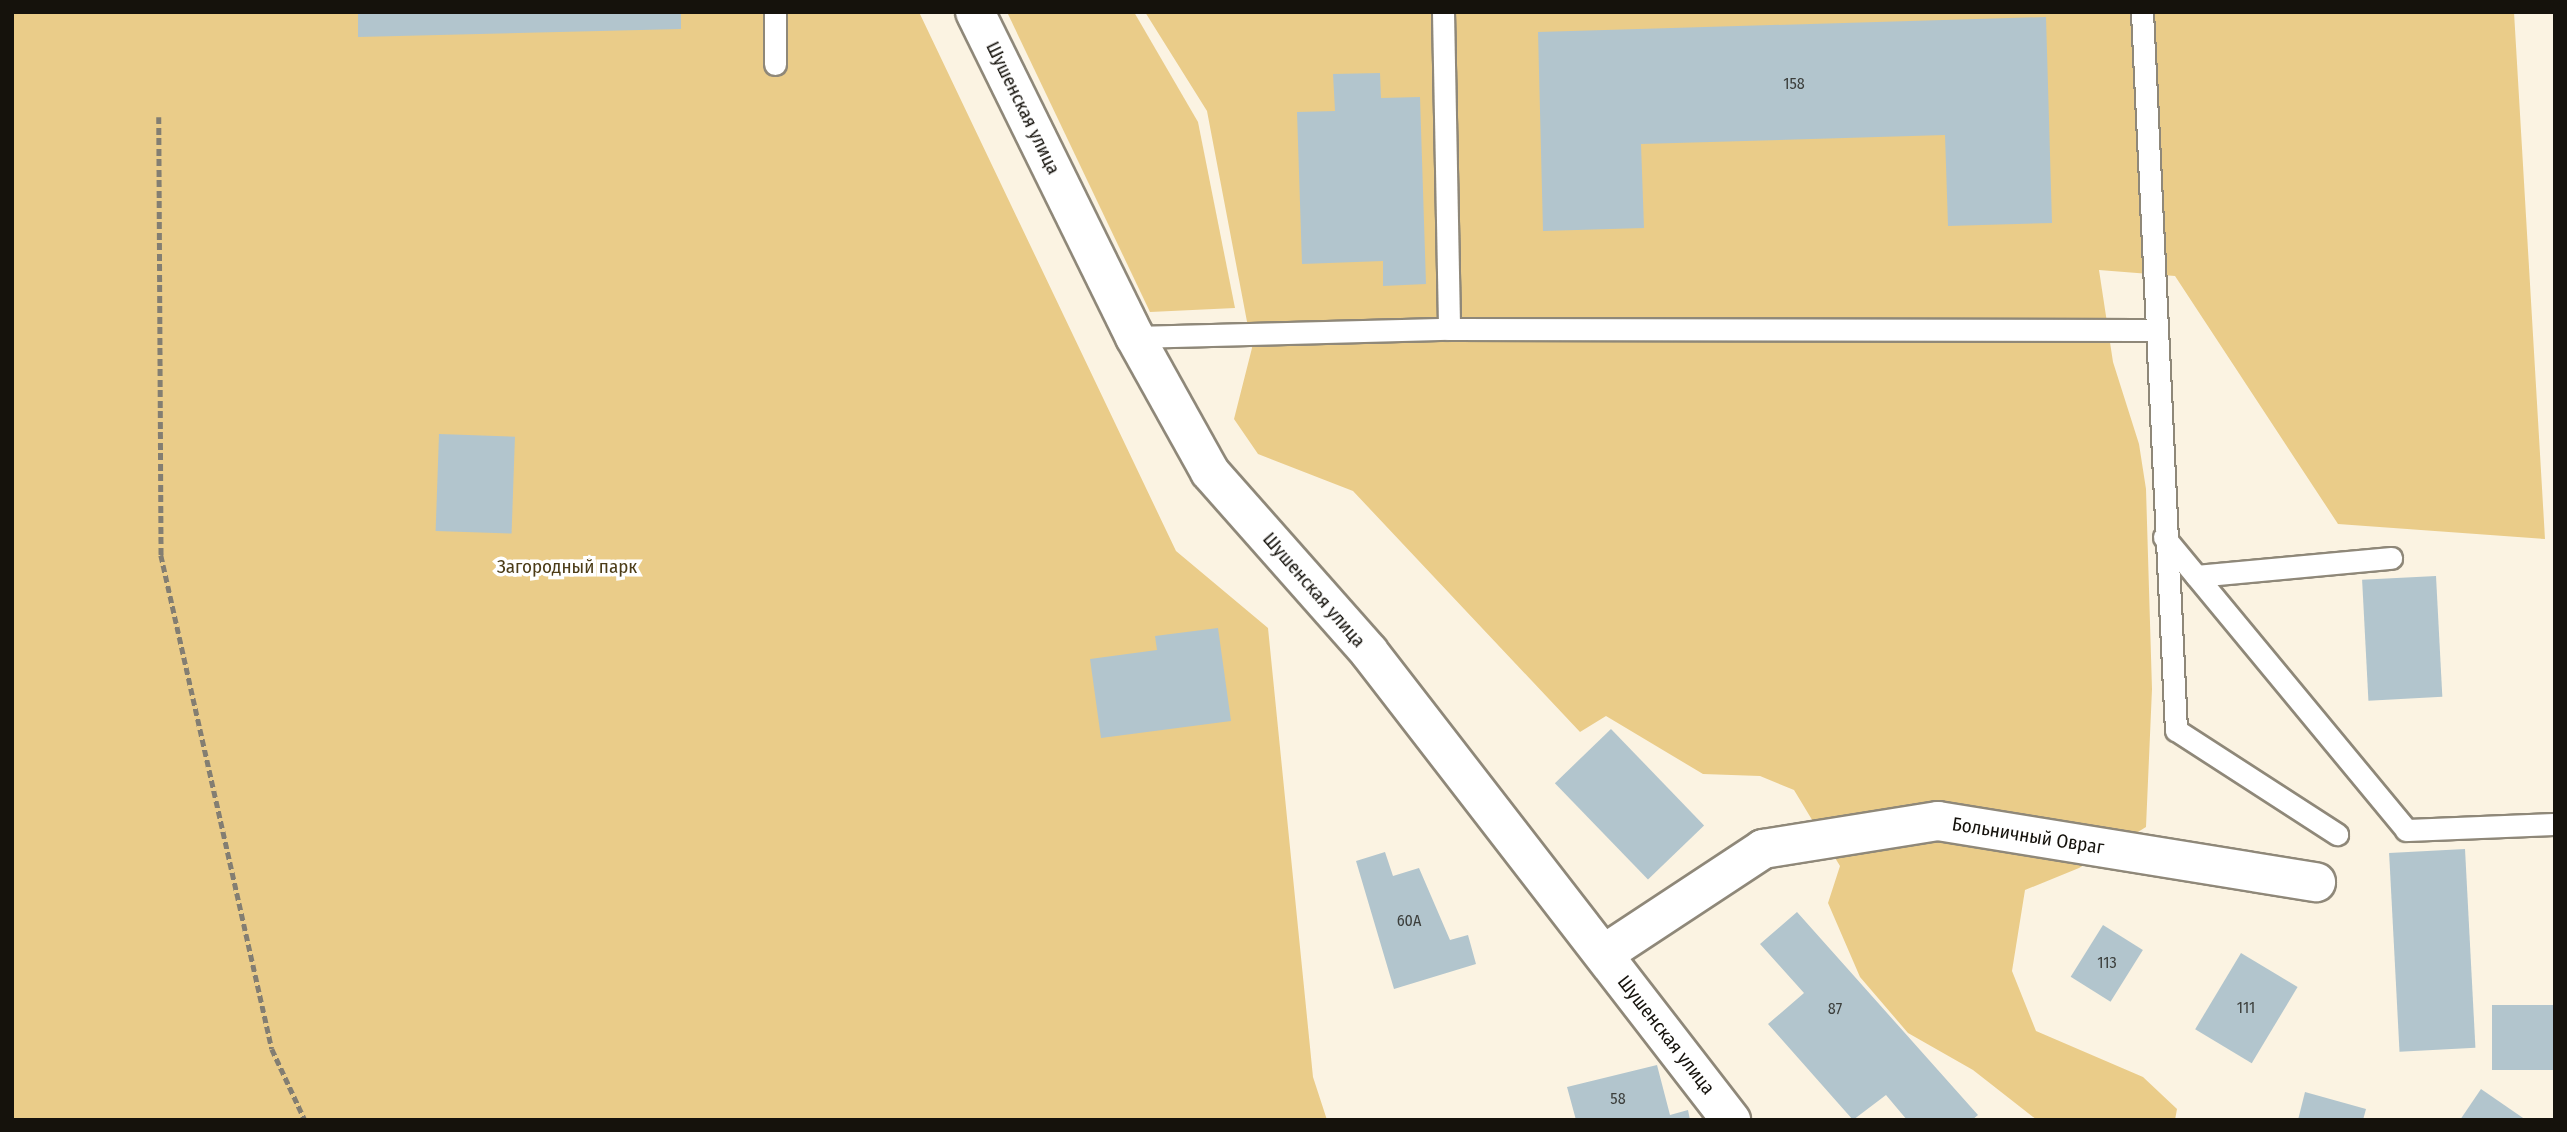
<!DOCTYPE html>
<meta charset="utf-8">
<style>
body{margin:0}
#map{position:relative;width:2567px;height:1132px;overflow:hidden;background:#fbf3e2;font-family:"Fira Sans Condensed",sans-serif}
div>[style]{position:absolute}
.green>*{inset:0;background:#eacc89}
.building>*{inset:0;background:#b2c5cd;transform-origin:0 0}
.path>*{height:4.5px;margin-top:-2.25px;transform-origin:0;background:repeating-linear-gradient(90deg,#837e72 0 7px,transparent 0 10.5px)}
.roads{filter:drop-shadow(2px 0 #8f8879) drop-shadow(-2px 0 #8f8879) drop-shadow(0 2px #8f8879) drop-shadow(0 -2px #8f8879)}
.lane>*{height:21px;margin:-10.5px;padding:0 10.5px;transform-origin:10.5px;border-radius:10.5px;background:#fff}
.street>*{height:38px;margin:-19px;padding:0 19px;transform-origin:19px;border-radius:19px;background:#fff}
span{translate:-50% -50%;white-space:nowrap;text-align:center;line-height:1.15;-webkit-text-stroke:7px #fff;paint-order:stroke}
.number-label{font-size:16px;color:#3c3f3c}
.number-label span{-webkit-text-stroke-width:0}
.street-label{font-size:19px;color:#15120c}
.park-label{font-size:19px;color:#4d3d18}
.frame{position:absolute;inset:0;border:14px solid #15120c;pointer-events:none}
</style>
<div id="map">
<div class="green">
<i style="clip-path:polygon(12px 12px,919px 12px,1176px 551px,1268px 628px,1313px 1077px,1327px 1120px,12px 1120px)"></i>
<i style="clip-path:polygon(1007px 12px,1134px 12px,1198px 122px,1235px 308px,1150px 312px)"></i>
<i style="clip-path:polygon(1145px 12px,2514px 12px,2545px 539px,2338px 524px,2175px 276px,2099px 270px,2113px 362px,2139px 444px,2146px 489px,2152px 689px,2146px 827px,2079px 868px,2025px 890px,2012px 971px,2036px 1031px,2143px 1077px,2177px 1109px,2175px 1120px,2037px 1120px,1973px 1070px,1908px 1033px,1860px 977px,1828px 903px,1840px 866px,1794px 790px,1760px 776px,1703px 774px,1606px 716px,1580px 732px,1353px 491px,1258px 454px,1234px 419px,1252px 348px,1207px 111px)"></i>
</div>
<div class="building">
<i style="clip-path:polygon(358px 12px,681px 12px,681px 29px,358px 37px)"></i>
<i style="clip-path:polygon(2046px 17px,2052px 223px,1948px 226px,1945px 135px,1641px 144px,1644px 228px,1543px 231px,1538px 32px)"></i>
<i style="clip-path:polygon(1380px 73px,1381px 98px,1420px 97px,1426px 284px,1383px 286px,1383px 261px,1302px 264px,1297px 112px,1335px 111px,1333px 74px)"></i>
<i style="left:439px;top:434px;width:76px;height:97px;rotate:2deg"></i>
<i style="left:2436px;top:576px;width:121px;height:74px;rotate:87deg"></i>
<i style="clip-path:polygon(1218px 628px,1231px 721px,1101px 738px,1090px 659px,1157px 650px,1155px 636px)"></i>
<i style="left:1611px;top:729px;width:134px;height:78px;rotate:46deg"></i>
<i style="left:2465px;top:849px;width:199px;height:76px;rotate:87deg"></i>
<i style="clip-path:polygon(1385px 852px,1393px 876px,1419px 868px,1450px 940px,1468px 935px,1476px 964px,1394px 989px,1356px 861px)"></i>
<i style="clip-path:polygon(1797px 912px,1978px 1115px,1972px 1120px,1907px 1120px,1886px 1095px,1853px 1120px,1768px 1024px,1804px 993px,1760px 944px)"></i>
<i style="left:2103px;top:925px;width:47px;height:61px;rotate:32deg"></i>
<i style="left:2241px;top:953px;width:66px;height:89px;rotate:31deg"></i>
<i style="left:2555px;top:1005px;width:65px;height:63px;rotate:90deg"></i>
<i style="clip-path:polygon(1657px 1065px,1670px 1115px,1688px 1110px,1690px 1120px,1576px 1120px,1567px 1087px)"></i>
<i style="clip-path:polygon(2481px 1089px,2526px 1120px,2460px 1120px)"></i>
<i style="clip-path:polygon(2305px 1092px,2366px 1109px,2363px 1120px,2298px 1120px)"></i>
</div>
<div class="path">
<i style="left:159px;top:117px;width:438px;rotate:89.7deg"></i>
<i style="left:161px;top:555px;width:506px;rotate:77.34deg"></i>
<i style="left:272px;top:1049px;width:78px;rotate:65.1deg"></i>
</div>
<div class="roads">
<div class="lane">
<i style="left:775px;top:12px;width:52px;rotate:90deg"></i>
<i style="left:1443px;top:12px;width:317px;rotate:88.9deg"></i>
<i style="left:2142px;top:12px;width:719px;rotate:87.29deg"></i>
<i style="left:2176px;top:730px;width:192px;rotate:32.9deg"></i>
<i style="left:1135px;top:337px;width:314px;rotate:-1.5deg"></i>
<i style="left:1449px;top:329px;width:705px;rotate:0.08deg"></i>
<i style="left:2164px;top:537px;width:380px;rotate:50.4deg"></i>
<i style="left:2406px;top:830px;width:149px;rotate:-2.3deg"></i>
<i style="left:2196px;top:576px;width:196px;rotate:-5.3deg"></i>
</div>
<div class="street">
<i style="left:975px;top:12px;width:362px;rotate:63.8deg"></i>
<i style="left:1135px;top:337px;width:154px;rotate:60.9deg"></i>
<i style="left:1210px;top:472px;width:240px;rotate:48.5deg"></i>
<i style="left:1369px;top:652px;width:592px;rotate:52.28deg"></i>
<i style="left:1604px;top:954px;width:191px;rotate:-33.4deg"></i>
<i style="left:1763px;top:849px;width:177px;rotate:-9.1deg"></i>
<i style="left:1938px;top:821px;width:383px;rotate:9.2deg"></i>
</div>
</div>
<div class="number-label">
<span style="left:1794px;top:84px">158</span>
<span style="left:1409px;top:921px">60А</span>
<span style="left:2107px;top:963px">113</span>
<span style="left:2246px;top:1008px">111</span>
<span style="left:1835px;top:1009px">87</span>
<span style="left:1618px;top:1099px">58</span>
</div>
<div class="street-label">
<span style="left:1023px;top:108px;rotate:64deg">Шушенская улица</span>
<span style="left:1314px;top:590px;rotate:49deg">Шушенская улица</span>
<span style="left:2028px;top:836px;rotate:9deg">Больничный Овраг</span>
<span style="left:1666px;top:1035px;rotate:52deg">Шушенская улица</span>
</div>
<div class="park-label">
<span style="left:567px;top:567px">Загородный парк</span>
</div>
<div class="frame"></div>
</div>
